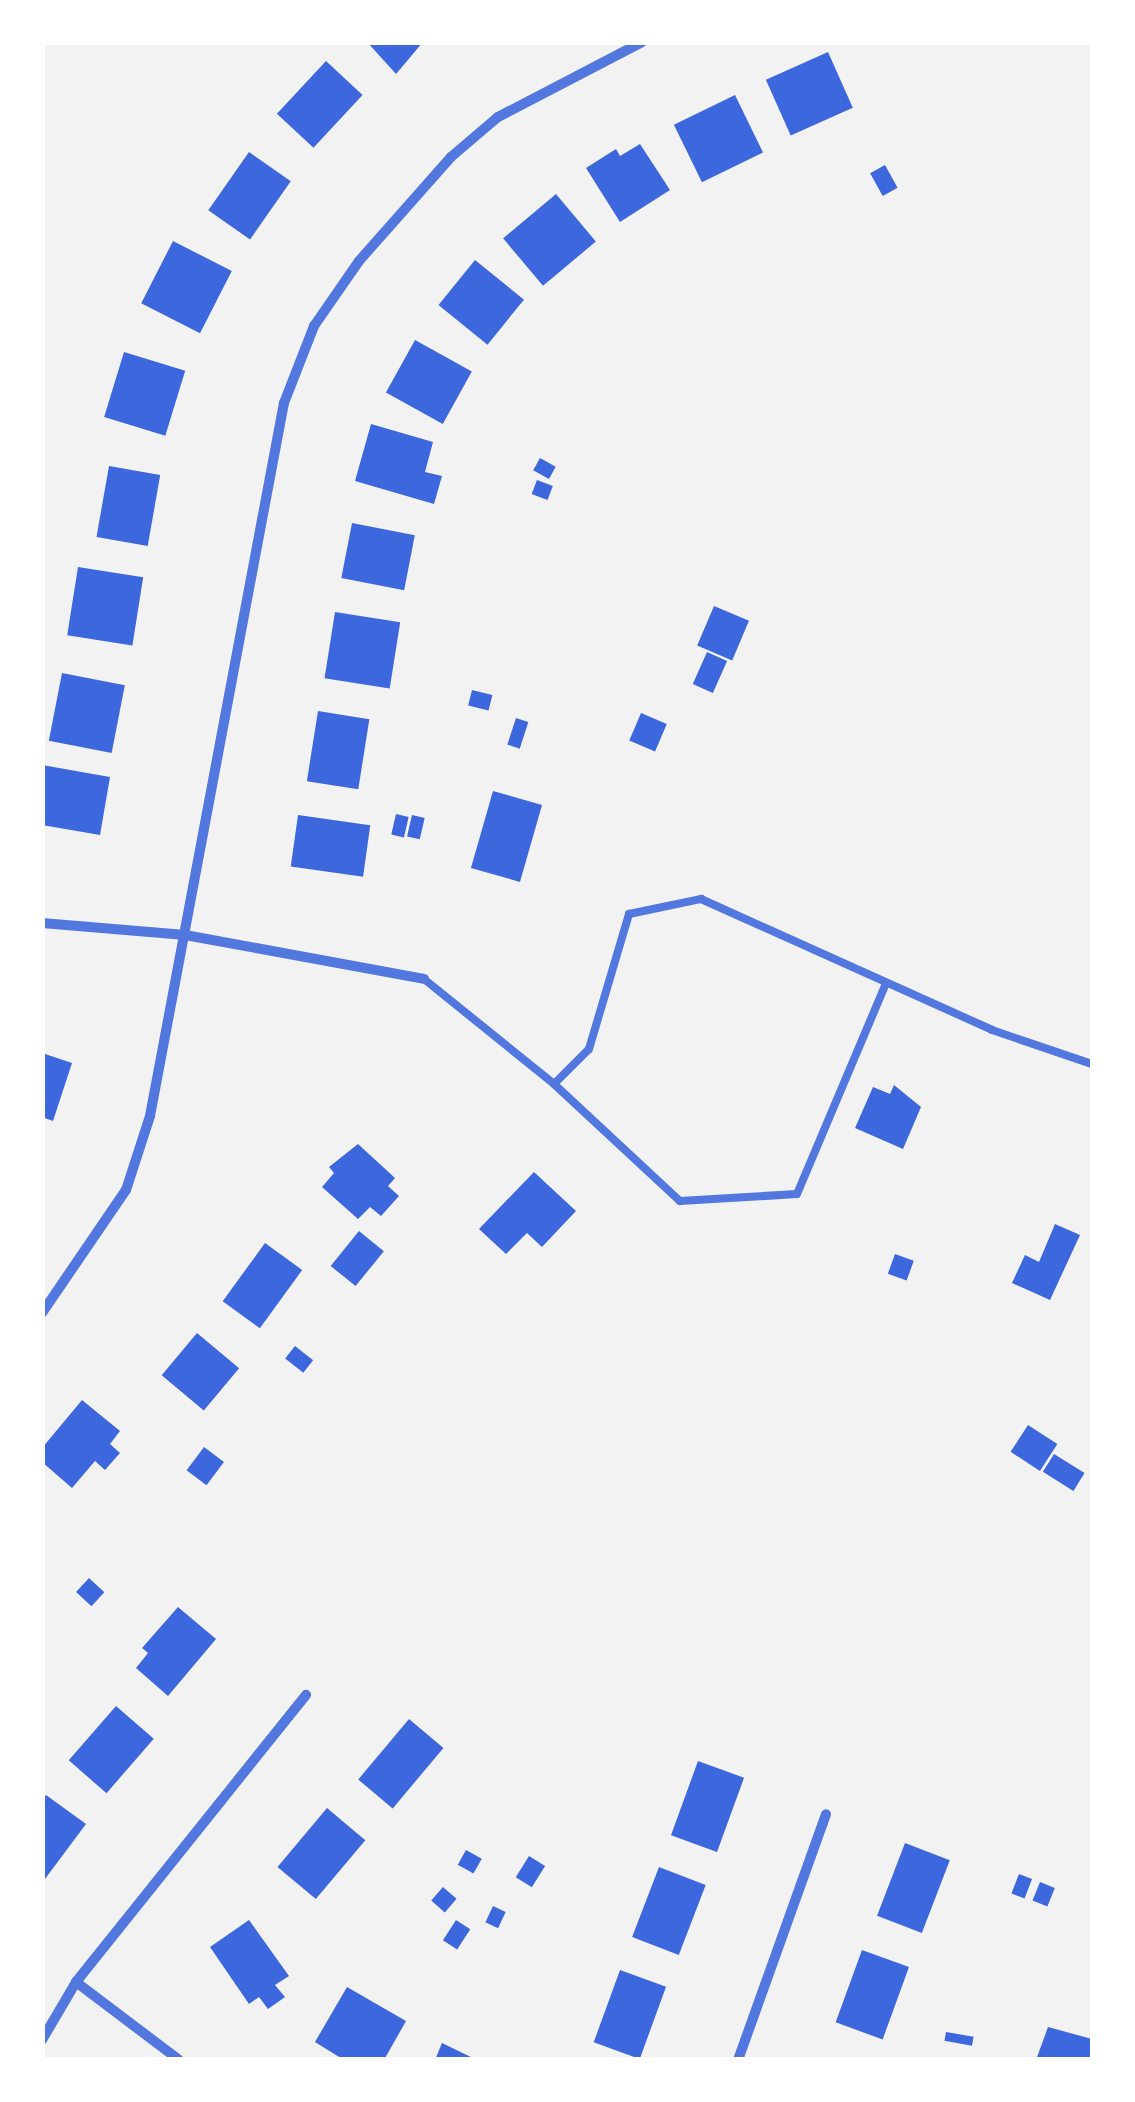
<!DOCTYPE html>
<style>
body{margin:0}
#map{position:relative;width:1135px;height:2102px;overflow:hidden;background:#f2f2f2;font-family:Signika,sans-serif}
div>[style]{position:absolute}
.building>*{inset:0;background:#3d67dc;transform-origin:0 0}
.service>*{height:8px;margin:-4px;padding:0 4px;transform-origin:4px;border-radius:4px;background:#5277de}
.minor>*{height:10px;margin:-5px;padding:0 5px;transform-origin:5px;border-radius:5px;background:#5277de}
span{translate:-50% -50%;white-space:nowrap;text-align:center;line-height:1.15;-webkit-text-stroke:8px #fff;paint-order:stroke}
.frame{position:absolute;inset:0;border:45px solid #fff;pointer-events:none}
</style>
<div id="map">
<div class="building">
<i style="clip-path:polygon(367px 42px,423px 42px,396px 74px)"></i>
<i style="left:828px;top:52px;width:61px;height:68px;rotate:66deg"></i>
<i style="left:326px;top:61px;width:50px;height:72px;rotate:43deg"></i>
<i style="left:735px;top:95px;width:64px;height:68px;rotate:64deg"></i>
<i style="clip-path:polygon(640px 144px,670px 190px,620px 222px,586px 168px,616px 149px,620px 156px)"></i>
<i style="left:249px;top:152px;width:51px;height:71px;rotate:35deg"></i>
<i style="left:885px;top:165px;width:26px;height:17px;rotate:61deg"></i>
<i style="left:556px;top:194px;width:62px;height:69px;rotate:50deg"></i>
<i style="left:173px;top:241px;width:66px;height:70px;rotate:27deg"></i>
<i style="left:475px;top:260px;width:63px;height:58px;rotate:39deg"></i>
<i style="left:415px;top:340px;width:65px;height:60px;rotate:29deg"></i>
<i style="left:124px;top:352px;width:64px;height:68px;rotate:17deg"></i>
<i style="clip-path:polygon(371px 424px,433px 442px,425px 472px,442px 476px,434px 504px,355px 481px)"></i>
<i style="left:540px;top:458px;width:18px;height:14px;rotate:29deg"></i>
<i style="left:109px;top:466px;width:52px;height:72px;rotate:10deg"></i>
<i style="left:537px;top:480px;width:17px;height:15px;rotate:21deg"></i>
<i style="left:352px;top:523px;width:64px;height:56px;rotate:11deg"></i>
<i style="left:78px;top:567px;width:66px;height:69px;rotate:9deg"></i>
<i style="left:714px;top:606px;width:38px;height:43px;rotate:23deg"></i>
<i style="left:335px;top:612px;width:66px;height:67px;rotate:9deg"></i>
<i style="left:707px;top:652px;width:22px;height:35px;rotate:24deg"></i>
<i style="left:62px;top:673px;width:64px;height:69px;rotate:11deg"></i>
<i style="left:472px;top:690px;width:21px;height:16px;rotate:14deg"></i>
<i style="left:318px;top:711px;width:52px;height:71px;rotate:9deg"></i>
<i style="left:641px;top:713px;width:28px;height:30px;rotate:23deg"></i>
<i style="left:516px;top:718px;width:13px;height:28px;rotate:18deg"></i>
<i style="clip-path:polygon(42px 765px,110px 777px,100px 835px,42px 825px)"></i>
<i style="left:493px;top:791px;width:51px;height:80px;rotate:16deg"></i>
<i style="left:396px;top:814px;width:13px;height:21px;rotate:13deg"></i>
<i style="left:298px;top:815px;width:73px;height:52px;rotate:8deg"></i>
<i style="left:412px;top:815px;width:13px;height:22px;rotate:13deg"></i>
<i style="clip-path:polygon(42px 1053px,72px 1063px,53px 1121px,42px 1117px)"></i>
<i style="clip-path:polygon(894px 1085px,921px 1107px,903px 1149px,855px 1128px,873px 1087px,890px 1094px)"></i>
<i style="clip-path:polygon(358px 1144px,395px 1178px,388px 1186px,399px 1196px,381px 1216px,370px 1207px,358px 1219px,322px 1187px,334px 1173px,329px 1167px)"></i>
<i style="clip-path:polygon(534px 1172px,576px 1211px,542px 1247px,527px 1233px,506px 1254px,479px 1229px)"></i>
<i style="clip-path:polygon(1055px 1224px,1080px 1235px,1050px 1300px,1012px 1283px,1025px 1255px,1039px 1262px)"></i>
<i style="left:359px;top:1231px;width:32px;height:45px;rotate:39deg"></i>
<i style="left:265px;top:1243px;width:46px;height:72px;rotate:36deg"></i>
<i style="left:895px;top:1254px;width:20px;height:21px;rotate:20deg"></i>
<i style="left:197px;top:1333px;width:55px;height:55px;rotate:40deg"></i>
<i style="left:295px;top:1346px;width:23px;height:16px;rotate:38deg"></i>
<i style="clip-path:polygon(82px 1400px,120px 1431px,110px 1444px,120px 1453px,105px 1470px,95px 1461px,72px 1488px,42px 1462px,42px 1448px)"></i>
<i style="left:1028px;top:1425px;width:35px;height:32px;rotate:33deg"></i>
<i style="left:204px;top:1447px;width:25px;height:29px;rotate:37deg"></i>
<i style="left:1054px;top:1454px;width:36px;height:21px;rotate:32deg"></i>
<i style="left:89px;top:1578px;width:21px;height:19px;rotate:43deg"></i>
<i style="clip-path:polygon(178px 1607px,216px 1639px,168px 1696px,136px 1668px,148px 1653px,142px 1648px)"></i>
<i style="left:116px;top:1706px;width:50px;height:72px;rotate:41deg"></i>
<i style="left:409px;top:1719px;width:45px;height:79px;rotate:40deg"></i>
<i style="left:698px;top:1761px;width:49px;height:79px;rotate:20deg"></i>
<i style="clip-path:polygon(46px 1795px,86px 1824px,42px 1883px,42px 1801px)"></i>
<i style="left:327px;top:1808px;width:50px;height:77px;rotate:40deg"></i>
<i style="left:905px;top:1843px;width:48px;height:78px;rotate:21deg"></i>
<i style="left:466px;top:1850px;width:18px;height:17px;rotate:29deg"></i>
<i style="left:529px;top:1856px;width:19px;height:25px;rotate:32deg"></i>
<i style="left:659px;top:1867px;width:50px;height:75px;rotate:21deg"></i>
<i style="left:1019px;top:1874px;width:14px;height:21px;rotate:21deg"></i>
<i style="left:1040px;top:1882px;width:16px;height:20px;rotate:22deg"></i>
<i style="left:443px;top:1887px;width:18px;height:18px;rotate:41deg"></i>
<i style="left:493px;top:1906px;width:14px;height:18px;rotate:25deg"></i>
<i style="clip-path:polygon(249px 1920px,289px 1976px,275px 1985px,285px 1997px,268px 2009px,259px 1997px,249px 2004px,210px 1947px)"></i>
<i style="left:456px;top:1920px;width:17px;height:24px;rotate:33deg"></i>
<i style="left:862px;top:1950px;width:50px;height:77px;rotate:20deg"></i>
<i style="left:620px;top:1970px;width:49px;height:77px;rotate:20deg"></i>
<i style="clip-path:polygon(347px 1987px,406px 2021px,384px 2060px,344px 2060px,315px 2042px)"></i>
<i style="clip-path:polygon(1048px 2027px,1092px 2039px,1092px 2060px,1036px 2060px)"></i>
<i style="left:946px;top:2032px;width:28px;height:9px;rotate:10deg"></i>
<i style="clip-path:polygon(442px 2043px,477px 2060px,435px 2060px)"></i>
</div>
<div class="service">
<i style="left:424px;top:979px;width:167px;rotate:38.9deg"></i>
<i style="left:554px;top:1084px;width:172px;rotate:42.9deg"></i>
<i style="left:680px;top:1201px;width:117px;rotate:-3.4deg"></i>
<i style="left:797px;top:1194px;width:229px;rotate:-67.1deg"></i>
<i style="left:554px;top:1084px;width:49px;rotate:-45deg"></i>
<i style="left:589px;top:1049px;width:141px;rotate:-73.5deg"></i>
<i style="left:629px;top:914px;width:74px;rotate:-11.8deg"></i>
<i style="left:701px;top:899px;width:319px;rotate:24.2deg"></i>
<i style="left:992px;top:1030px;width:106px;rotate:18.8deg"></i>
</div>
<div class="minor">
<i style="left:42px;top:923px;width:144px;rotate:4.8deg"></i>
<i style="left:185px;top:935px;width:243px;rotate:10.4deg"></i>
<i style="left:42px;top:1313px;width:149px;rotate:-55.7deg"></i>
<i style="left:126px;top:1190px;width:78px;rotate:-72deg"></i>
<i style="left:150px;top:1116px;width:725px;rotate:-79.36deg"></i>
<i style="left:284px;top:403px;width:83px;rotate:-68.7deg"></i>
<i style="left:314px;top:326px;width:79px;rotate:-55.3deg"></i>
<i style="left:359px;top:261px;width:139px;rotate:-48.5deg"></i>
<i style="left:451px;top:157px;width:62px;rotate:-40.4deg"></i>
<i style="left:498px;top:117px;width:162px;rotate:-27.5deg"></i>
<i style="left:76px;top:1982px;width:129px;rotate:37.1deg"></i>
<i style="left:42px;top:2040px;width:67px;rotate:-59.6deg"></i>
<i style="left:76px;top:1982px;width:368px;rotate:-51.3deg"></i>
<i style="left:738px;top:2060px;width:261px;rotate:-70.3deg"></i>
</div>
<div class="frame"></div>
</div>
